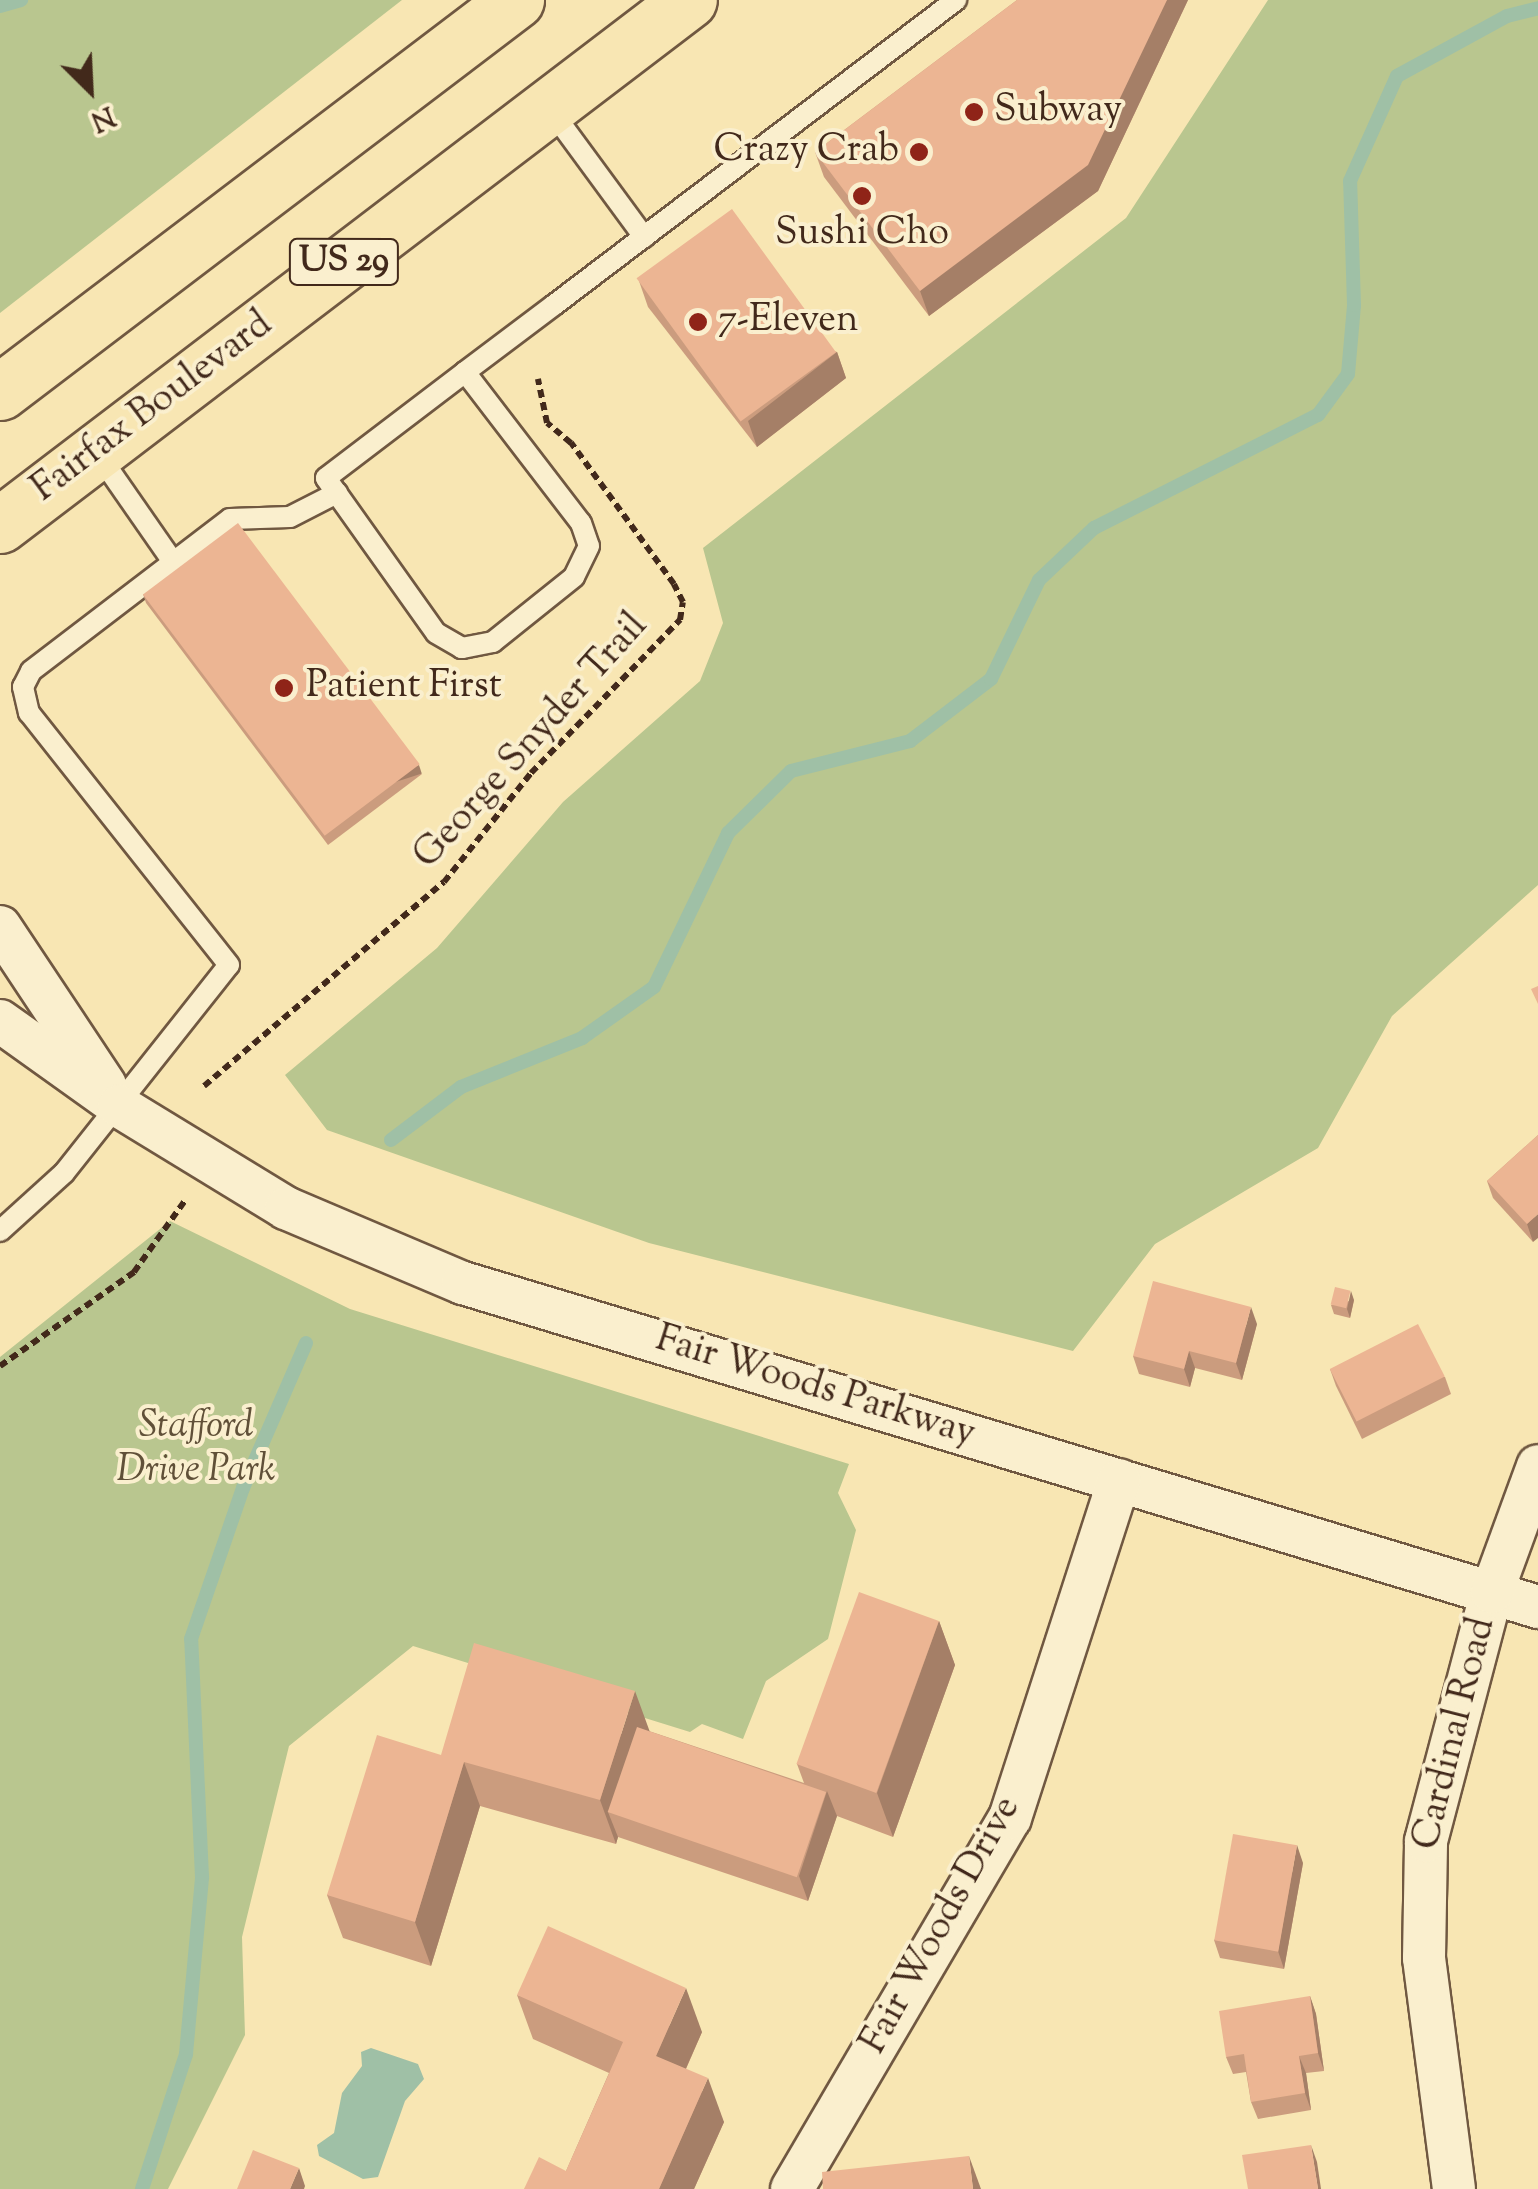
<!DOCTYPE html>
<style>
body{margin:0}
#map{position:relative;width:1538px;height:2189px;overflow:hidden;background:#f8e6b3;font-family:"Sorts Mill Goudy",serif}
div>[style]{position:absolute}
.green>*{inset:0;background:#b9c68f}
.water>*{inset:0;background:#9fc0a6}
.stream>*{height:14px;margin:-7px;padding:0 7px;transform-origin:7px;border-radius:7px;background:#9fc0a6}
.path>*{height:6px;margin-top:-3px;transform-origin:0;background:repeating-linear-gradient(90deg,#42291b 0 8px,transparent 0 13px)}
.roads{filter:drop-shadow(2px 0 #705841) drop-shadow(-2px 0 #705841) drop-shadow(0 2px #705841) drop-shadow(0 -2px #705841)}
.service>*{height:20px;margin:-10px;padding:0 10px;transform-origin:10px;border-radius:10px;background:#faefce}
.minor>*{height:42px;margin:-21px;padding:0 21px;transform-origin:21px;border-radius:21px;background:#faefce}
.primary>*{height:55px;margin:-27.5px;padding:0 27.5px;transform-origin:27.5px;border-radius:27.5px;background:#f8e6b3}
.wall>*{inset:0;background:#cb9c7e}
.shaded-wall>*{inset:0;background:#a57f67;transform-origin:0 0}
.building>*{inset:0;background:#ecb593;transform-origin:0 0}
.dots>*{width:28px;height:28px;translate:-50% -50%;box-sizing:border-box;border:5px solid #faefce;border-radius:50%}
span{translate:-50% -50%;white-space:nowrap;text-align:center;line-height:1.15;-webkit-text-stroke:8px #faefce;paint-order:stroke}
.shield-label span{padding:2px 8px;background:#faefce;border:2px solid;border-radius:8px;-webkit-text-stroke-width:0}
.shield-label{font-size:35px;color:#42291b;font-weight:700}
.poi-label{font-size:38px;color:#42291b}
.left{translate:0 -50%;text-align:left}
.right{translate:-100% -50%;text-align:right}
.street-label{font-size:38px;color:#42291b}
.park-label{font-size:38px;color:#605038;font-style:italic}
.north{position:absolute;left:40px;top:40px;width:100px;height:100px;-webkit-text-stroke:8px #faefce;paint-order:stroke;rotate:156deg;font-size:28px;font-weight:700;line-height:40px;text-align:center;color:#42291b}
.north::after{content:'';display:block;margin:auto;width:35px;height:45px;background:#42291b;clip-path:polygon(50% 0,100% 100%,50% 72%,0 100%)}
</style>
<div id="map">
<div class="green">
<i style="clip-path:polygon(0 0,402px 0,0 313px)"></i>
<i style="clip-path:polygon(1268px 0,1538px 0,1538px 885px,1392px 1016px,1318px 1148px,1155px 1244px,1073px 1351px,649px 1243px,327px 1130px,285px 1075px,437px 948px,563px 802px,700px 681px,723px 623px,703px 548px,1126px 218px)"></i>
<i style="clip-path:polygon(170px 1221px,350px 1309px,849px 1464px,838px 1493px,856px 1530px,828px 1639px,766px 1681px,743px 1739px,702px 1724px,690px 1732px,413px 1646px,289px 1746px,242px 1937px,245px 2035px,168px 2189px,0 2189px,0 1357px)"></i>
</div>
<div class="water">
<i style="clip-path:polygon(371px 2048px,418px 2064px,424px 2079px,405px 2101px,378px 2177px,363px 2179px,319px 2156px,317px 2145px,334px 2133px,342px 2093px,362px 2066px,361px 2052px)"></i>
</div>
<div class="stream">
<i style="left:0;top:6px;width:22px;rotate:-16deg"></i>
<i style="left:391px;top:1140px;width:88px;rotate:-37.1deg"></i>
<i style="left:461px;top:1087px;width:131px;rotate:-22deg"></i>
<i style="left:582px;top:1038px;width:88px;rotate:-35.3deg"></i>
<i style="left:654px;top:987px;width:171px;rotate:-64.3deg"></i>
<i style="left:728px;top:833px;width:88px;rotate:-44.5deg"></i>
<i style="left:791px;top:771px;width:123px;rotate:-14.1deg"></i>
<i style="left:910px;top:741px;width:102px;rotate:-37.4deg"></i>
<i style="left:991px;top:679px;width:110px;rotate:-64.1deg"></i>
<i style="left:1039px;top:580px;width:76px;rotate:-43.4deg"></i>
<i style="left:1094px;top:528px;width:251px;rotate:-26.8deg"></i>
<i style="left:1318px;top:415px;width:51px;rotate:-53.8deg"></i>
<i style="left:1348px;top:374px;width:69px;rotate:-85deg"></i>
<i style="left:1354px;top:305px;width:124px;rotate:-91.8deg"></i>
<i style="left:1350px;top:181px;width:115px;rotate:-65.9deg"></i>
<i style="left:1397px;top:76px;width:125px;rotate:-28.6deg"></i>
<i style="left:1507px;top:16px;width:32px;rotate:-14deg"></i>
<i style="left:142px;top:2189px;width:142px;rotate:-71.9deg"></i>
<i style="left:186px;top:2054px;width:178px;rotate:-84.8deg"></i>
<i style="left:202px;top:1877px;width:238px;rotate:-92.6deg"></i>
<i style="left:191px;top:1639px;width:160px;rotate:-71deg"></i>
<i style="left:243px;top:1488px;width:158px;rotate:-66.5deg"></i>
</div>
<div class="path">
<i style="left:204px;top:1086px;width:315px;rotate:-40.4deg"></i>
<i style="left:444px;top:882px;width:139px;rotate:-51.4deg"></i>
<i style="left:531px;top:773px;width:214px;rotate:-45.8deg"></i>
<i style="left:680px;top:620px;width:18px;rotate:-81deg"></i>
<i style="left:683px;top:602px;width:20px;rotate:-117deg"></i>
<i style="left:674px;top:584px;width:175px;rotate:-126.1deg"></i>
<i style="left:571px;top:443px;width:31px;rotate:-140deg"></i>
<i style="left:547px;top:423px;width:45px;rotate:-101.6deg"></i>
<i style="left:0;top:1366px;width:164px;rotate:-35deg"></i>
<i style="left:134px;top:1272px;width:90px;rotate:-54.5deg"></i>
</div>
<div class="roads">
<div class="service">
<i style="left:550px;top:109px;width:159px;rotate:53.7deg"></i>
<i style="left:465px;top:372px;width:190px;rotate:52.5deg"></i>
<i style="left:581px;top:523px;width:24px;rotate:71deg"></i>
<i style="left:589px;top:546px;width:34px;rotate:116deg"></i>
<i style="left:574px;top:577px;width:104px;rotate:141.3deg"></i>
<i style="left:493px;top:642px;width:32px;rotate:169deg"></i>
<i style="left:462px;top:648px;width:30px;rotate:-150deg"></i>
<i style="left:436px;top:633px;width:190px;rotate:-125.4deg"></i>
<i style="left:326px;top:478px;width:175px;rotate:-37.3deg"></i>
<i style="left:465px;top:372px;width:111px;rotate:-37deg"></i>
<i style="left:554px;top:305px;width:505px;rotate:-37.19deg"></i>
<i style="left:98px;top:454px;width:128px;rotate:55.2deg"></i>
<i style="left:0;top:1231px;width:86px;rotate:-42.2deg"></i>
<i style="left:64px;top:1173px;width:265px;rotate:-51.6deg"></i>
<i style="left:229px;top:965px;width:322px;rotate:-128.4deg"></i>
<i style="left:29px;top:713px;width:27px;rotate:-103deg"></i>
<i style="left:23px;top:687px;width:18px;rotate:-63deg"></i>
<i style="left:31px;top:671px;width:250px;rotate:-37.4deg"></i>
<i style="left:230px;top:519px;width:60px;rotate:-1.9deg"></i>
<i style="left:290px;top:517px;width:53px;rotate:-27.1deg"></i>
</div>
<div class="minor">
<i style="left:0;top:927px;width:190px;rotate:56.4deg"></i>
<i style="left:0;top:1021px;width:146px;rotate:35.5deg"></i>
<i style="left:119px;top:1106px;width:196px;rotate:31.4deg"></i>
<i style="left:286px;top:1208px;width:192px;rotate:23deg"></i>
<i style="left:463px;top:1283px;width:1123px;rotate:16.77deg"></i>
<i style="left:792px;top:2189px;width:430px;rotate:-59.6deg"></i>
<i style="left:1010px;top:1818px;width:355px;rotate:-72.1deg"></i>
<i style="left:1454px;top:2189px;width:233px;rotate:-97.4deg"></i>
<i style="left:1424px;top:1958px;width:117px;rotate:-89deg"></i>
<i style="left:1426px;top:1841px;width:258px;rotate:-75.2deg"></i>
<i style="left:1492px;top:1592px;width:134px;rotate:-69.9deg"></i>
</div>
<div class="primary">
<i style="left:0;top:392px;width:648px;rotate:-37.22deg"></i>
<i style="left:0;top:525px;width:866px;rotate:-37.31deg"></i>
</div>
</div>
<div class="wall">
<i style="clip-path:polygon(1017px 0,1188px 0,1098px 191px,929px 316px,824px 177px,815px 152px)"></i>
<i style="clip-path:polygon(639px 281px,837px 352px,846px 378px,757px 447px,648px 307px)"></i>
<i style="clip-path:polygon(143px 594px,422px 774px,328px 845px,146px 603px)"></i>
<i style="clip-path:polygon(1538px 1135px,1533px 1242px,1493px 1198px,1487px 1181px)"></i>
<i style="clip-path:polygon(1354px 1300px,1350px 1318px,1334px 1314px,1331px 1305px)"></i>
<i style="clip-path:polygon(1257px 1324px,1242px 1380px,1195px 1368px,1190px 1387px,1139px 1374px,1133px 1356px)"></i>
<i style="clip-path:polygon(1330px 1369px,1445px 1377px,1451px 1394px,1362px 1439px,1336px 1386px)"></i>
<i style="clip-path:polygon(939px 1621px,955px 1665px,893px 1837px,837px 1816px,808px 1901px,618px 1837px,616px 1844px,480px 1806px,431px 1966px,343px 1938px,327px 1895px,441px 1755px,649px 1731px,804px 1783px,797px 1764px)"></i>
<i style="clip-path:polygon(1303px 1863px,1284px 1969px,1220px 1958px,1214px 1940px)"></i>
<i style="clip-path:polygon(517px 1995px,702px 2032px,686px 2069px,724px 2122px,694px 2189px,524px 2189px,566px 2171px,609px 2073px,533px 2039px)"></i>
<i style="clip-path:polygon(1310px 1996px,1316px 2014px,1324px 2071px,1306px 2073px,1311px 2110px,1258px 2119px,1251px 2102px,1246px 2072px,1233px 2074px,1226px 2057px)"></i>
</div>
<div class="shaded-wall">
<i style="clip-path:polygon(1167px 0,1188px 0,1098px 191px,929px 316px,920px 291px)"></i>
<i style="clip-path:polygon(837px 352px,846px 378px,757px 447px,748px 421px)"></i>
<i style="left:419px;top:765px;width:9px;height:119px;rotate:72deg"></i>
<i style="clip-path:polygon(1538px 1214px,1538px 1238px,1533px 1242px,1527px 1224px)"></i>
<i style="clip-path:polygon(1351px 1291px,1354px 1300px,1350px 1318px,1347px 1309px)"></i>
<i style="clip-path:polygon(1251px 1307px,1257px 1324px,1242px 1380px,1236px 1363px)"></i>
<i style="clip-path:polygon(1189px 1351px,1195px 1368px,1190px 1387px,1184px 1369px)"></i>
<i style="clip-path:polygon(939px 1621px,955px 1665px,893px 1837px,877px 1793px)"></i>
<i style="clip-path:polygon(635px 1691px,651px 1735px,608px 1812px,618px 1837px,616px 1844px,600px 1800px)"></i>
<i style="clip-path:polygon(464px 1762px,480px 1806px,431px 1966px,415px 1922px)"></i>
<i style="clip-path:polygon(827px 1791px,837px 1816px,808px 1901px,799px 1876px)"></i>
<i style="clip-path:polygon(1297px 1845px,1303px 1863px,1284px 1969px,1278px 1951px)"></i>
<i style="clip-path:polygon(686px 1988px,702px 2032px,672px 2100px,656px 2056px)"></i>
<i style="clip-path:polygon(1310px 1996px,1316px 2014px,1324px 2071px,1318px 2053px)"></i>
<i style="clip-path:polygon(1299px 2056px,1306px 2073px,1311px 2110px,1305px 2093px)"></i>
<i style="clip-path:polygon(708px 2078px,724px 2122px,694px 2189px,659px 2189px)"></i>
<i style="clip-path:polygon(1311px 2145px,1317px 2162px,1321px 2189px,1318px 2189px)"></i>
<i style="clip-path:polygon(969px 2156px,981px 2189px,973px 2189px)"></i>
<i style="clip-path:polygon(299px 2168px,305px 2186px,304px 2189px,290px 2189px)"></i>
</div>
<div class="building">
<i style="clip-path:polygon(1017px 0,1167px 0,1088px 165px,920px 291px,815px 152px)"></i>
<i style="left:732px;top:209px;width:177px;height:118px;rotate:54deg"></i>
<i style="left:238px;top:523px;width:302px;height:119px;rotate:53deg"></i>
<i style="clip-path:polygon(1538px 986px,1538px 1004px,1531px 989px)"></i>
<i style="clip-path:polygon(1538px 1135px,1538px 1214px,1527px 1224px,1487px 1181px)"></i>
<i style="clip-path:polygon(1153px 1281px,1251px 1307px,1236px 1363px,1189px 1351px,1184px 1369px,1133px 1356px)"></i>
<i style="left:1335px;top:1287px;width:16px;height:18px;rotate:14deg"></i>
<i style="left:1418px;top:1324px;width:59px;height:99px;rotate:63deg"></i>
<i style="left:859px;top:1592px;width:85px;height:183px;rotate:20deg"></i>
<i style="clip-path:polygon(474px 1643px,635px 1691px,600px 1800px,464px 1762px,415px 1922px,327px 1895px,377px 1735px,441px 1755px)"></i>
<i style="left:637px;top:1727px;width:200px;height:90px;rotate:19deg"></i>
<i style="left:1233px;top:1834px;width:65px;height:108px;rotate:10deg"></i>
<i style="clip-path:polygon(548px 1926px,686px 1988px,656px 2056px,708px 2078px,659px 2189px,524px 2189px,539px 2157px,566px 2171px,623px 2042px,517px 1995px)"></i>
<i style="clip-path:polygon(1310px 1996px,1318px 2053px,1299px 2056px,1305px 2093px,1251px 2102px,1244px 2054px,1226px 2057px,1219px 2011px)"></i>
<i style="clip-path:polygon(1311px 2145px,1318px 2189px,1248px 2189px,1242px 2155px)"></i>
<i style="clip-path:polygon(253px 2150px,299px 2168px,290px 2189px,237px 2189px)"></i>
<i style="clip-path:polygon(969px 2156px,973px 2189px,823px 2189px,822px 2172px)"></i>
</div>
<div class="dots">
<i style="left:974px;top:112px;background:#8f2418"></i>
<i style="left:919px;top:152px;background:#8f2418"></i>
<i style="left:862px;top:196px;background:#8f2418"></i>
<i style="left:698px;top:322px;background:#8f2418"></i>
<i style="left:284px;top:688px;background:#8f2418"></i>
</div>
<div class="shield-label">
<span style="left:344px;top:262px">US 29</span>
</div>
<div class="poi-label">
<span class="left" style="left:994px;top:112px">Subway</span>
<span class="right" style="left:899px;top:152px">Crazy Crab</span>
<span style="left:862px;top:235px">Sushi Cho</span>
<span class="left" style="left:718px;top:322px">7-Eleven</span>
<span class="left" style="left:306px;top:688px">Patient First</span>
</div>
<div class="street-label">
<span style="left:153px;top:408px;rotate:-37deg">Fairfax Boulevard</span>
<span style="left:532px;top:742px;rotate:-48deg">George Snyder Trail</span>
<span style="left:815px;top:1388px;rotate:17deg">Fair Woods Parkway</span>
<span style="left:1456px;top:1734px;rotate:-76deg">Cardinal Road</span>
<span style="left:942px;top:1926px;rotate:-61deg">Fair Woods Drive</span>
</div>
<div class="park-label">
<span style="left:196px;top:1450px">Stafford<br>Drive Park</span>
</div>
<div class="north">N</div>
</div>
